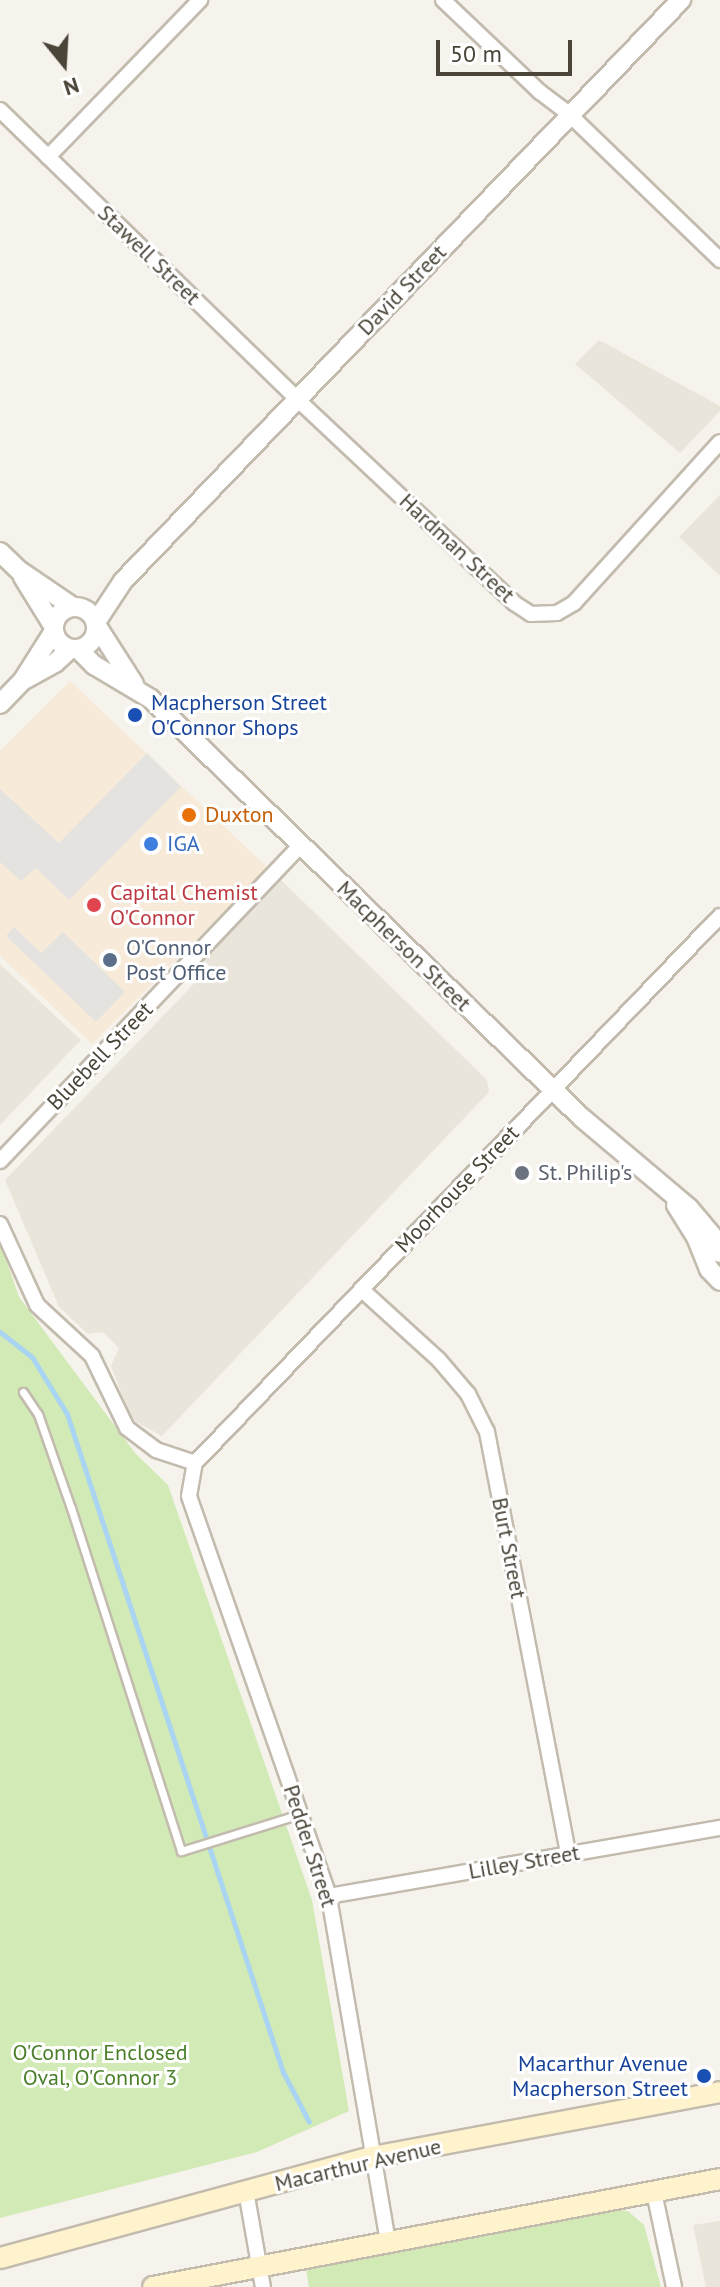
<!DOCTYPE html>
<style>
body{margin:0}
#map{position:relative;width:720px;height:2287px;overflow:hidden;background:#f6f3ec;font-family:"PT Sans",sans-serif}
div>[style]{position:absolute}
.residential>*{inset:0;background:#eae5da}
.commercial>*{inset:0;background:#f7ead8}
.green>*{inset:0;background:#d2eab5}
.parking>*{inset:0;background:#e5e3e0}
.stream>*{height:5px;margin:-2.5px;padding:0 2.5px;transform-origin:2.5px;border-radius:2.5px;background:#a9d4f2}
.roads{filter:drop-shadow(2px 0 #c2bbae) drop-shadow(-2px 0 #c2bbae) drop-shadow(0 2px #c2bbae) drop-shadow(0 -2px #c2bbae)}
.service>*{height:7px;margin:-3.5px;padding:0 3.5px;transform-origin:3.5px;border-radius:3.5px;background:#fff}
.minor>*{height:14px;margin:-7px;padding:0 7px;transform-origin:7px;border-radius:7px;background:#fff}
.tertiary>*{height:18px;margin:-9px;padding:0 9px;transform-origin:9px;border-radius:9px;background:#fff}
.tertiary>.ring{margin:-9px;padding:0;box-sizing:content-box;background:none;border:18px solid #fff;border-radius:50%}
.secondary>*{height:20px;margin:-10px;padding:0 10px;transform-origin:10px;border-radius:10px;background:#fff3cd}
.dots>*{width:22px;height:22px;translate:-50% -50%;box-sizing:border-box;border:4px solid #fff;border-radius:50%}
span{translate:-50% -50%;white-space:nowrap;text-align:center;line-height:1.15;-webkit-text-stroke:6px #fff;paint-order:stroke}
.street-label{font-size:22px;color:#4b4439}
.transit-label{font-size:22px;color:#164399}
.left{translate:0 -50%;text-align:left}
.right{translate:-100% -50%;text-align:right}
.food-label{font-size:22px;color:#c56008}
.shop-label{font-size:22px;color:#366cbe}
.health-label{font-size:22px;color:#be3a42}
.service-label{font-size:22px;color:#4e5e75}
.worship-label{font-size:22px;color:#5b616d}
.park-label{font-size:22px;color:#4a7f2a}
.north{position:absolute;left:24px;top:24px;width:80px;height:80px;-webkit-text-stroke:6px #fff;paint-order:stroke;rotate:162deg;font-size:22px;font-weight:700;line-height:32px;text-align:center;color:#4b4439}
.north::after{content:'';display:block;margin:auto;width:28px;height:36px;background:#4b4439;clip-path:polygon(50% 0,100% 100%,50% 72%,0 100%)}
.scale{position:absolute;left:436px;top:40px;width:136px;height:36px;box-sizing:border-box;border:4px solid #4b4439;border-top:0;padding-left:10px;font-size:24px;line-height:28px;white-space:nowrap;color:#4b4439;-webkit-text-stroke:6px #fff;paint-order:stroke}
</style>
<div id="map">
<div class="residential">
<i style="clip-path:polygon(599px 340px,720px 406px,720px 411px,680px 453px,575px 364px)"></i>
<i style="clip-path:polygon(720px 495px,720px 576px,679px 537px)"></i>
<i style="clip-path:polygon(280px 879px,487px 1080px,489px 1092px,162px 1436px,136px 1422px,128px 1410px,111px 1366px,119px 1348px,103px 1332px,88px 1334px,59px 1307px,5px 1180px,210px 967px,203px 959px)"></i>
<i style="clip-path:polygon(0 964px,81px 1040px,0 1125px)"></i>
<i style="clip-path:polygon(720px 2221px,720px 2287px,706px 2287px,693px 2225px)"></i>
</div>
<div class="commercial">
<i style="clip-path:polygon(70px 681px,268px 868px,92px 1044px,0 956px,0 751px)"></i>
</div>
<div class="green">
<i style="clip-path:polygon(0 1242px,19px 1297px,135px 1453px,168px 1485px,312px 1900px,349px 2111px,257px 2152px,0 2218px)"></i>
<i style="clip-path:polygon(613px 2210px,628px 2211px,644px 2225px,661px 2287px,309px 2287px,306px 2269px)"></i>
</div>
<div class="parking">
<i style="clip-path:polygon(147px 753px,181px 787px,69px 900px,36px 868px,21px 881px,0 862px,0 789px,59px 843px)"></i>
<i style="clip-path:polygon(14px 927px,41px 953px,63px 932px,125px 992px,96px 1022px,6px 936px)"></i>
</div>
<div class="stream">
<i style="left:0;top:1332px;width:41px;rotate:38deg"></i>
<i style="left:32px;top:1357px;width:67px;rotate:58.4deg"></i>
<i style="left:67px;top:1414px;width:693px;rotate:71.83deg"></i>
<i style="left:283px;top:2072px;width:56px;rotate:62.5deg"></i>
</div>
<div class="roads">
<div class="service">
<i style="left:23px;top:1392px;width:27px;rotate:56deg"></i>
<i style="left:38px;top:1414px;width:100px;rotate:70.7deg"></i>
<i style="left:71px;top:1508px;width:360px;rotate:72.2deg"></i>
<i style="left:181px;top:1851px;width:125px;rotate:-17.3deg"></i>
</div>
<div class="minor">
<i style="left:443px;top:0;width:134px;rotate:43.5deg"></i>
<i style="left:540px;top:92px;width:38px;rotate:37deg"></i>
<i style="left:570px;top:115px;width:209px;rotate:44deg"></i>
<i style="left:0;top:110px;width:414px;rotate:44.2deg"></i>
<i style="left:297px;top:399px;width:298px;rotate:43.2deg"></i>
<i style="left:514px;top:603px;width:20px;rotate:33deg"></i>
<i style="left:531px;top:614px;width:26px;rotate:-2deg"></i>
<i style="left:557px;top:613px;width:20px;rotate:-30deg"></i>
<i style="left:574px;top:603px;width:217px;rotate:-47.8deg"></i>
<i style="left:48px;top:157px;width:219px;rotate:-45.9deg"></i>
<i style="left:0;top:1161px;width:435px;rotate:-46.4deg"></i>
<i style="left:0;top:1224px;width:89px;rotate:65.4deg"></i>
<i style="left:37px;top:1305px;width:75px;rotate:42.8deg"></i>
<i style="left:92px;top:1356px;width:80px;rotate:64.1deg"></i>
<i style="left:127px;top:1428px;width:36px;rotate:37deg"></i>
<i style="left:156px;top:1450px;width:41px;rotate:18.4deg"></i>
<i style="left:361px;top:1289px;width:105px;rotate:42.3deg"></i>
<i style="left:439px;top:1360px;width:45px;rotate:49.5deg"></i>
<i style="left:468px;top:1394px;width:42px;rotate:63.4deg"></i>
<i style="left:487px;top:1432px;width:430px;rotate:79.1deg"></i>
<i style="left:329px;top:1896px;width:397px;rotate:-9.9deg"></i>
<i style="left:246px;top:2191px;width:97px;rotate:80deg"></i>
<i style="left:654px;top:2192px;width:97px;rotate:78.1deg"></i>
<i style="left:388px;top:2242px;width:351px;rotate:-99.7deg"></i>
<i style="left:329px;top:1896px;width:424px;rotate:-109.3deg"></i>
<i style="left:189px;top:1496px;width:34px;rotate:-80deg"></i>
<i style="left:195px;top:1463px;width:758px;rotate:-46.18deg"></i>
</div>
<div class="tertiary">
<i style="left:0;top:552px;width:28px;rotate:44deg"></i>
<i style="left:20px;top:571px;width:64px;rotate:34.2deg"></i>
<i style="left:23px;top:577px;width:59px;rotate:58.2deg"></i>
<i class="ring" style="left:54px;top:607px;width:24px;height:24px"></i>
<i style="left:96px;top:622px;width:49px;rotate:-56.6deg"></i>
<i style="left:123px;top:581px;width:806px;rotate:-46.16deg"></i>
<i style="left:97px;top:626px;width:69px;rotate:57.5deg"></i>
<i style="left:78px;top:649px;width:23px;rotate:45deg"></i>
<i style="left:94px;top:665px;width:66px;rotate:30.8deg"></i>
<i style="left:151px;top:699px;width:600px;rotate:44.19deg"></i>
<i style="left:581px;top:1117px;width:141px;rotate:40.1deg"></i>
<i style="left:689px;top:1208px;width:39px;rotate:50deg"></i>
<i style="left:714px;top:1238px;width:16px;rotate:68deg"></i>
<i style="left:26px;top:679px;width:33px;rotate:-29deg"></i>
<i style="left:55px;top:663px;width:21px;rotate:-43deg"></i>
<i style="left:0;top:704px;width:33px;rotate:-46deg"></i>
<i style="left:23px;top:680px;width:58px;rotate:-57.7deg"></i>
<i style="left:676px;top:1205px;width:38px;rotate:58deg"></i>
<i style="left:696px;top:1237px;width:35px;rotate:68deg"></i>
<i style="left:709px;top:1269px;width:16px;rotate:47deg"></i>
</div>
<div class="secondary">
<i style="left:0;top:2258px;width:386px;rotate:-15.2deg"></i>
<i style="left:373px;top:2157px;width:353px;rotate:-10.6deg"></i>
<i style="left:153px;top:2287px;width:577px;rotate:-10.78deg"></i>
</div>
</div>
<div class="dots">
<i style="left:135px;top:715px;background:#1a4fb4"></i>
<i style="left:189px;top:815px;background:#e8710a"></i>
<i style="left:151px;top:844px;background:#3f7fe0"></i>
<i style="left:94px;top:905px;background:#e0444e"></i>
<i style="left:110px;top:960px;background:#5c6f8a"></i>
<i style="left:522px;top:1173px;background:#6b7280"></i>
<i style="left:704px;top:2076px;background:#1a4fb4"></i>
</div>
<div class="street-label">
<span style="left:149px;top:255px;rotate:44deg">Stawell Street</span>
<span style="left:402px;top:290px;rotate:-46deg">David Street</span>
<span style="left:457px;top:548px;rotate:43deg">Hardman Street</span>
<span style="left:404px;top:946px;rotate:44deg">Macpherson Street</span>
<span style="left:100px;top:1056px;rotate:-46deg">Bluebell Street</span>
<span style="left:457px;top:1189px;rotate:-46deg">Moorhouse Street</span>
<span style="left:509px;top:1548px;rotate:79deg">Burt Street</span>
<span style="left:310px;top:1846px;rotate:72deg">Pedder Street</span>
<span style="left:524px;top:1862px;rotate:-10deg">Lilley Street</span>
<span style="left:358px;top:2165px;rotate:-13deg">Macarthur Avenue</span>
</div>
<div class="transit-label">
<span class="left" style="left:151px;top:715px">Macpherson Street<br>O'Connor Shops</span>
<span class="right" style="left:688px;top:2076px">Macarthur Avenue<br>Macpherson Street</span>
</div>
<div class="food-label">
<span class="left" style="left:205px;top:815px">Duxton</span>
</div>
<div class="shop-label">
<span class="left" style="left:167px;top:844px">IGA</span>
</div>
<div class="health-label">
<span class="left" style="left:110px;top:905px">Capital Chemist<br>O'Connor</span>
</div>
<div class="service-label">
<span class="left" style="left:126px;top:960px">O'Connor<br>Post Office</span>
</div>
<div class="worship-label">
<span class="left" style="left:538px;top:1173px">St. Philip's</span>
</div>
<div class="park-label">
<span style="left:100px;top:2065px">O'Connor Enclosed<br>Oval, O'Connor 3</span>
</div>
<div class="north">N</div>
<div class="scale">50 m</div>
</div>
